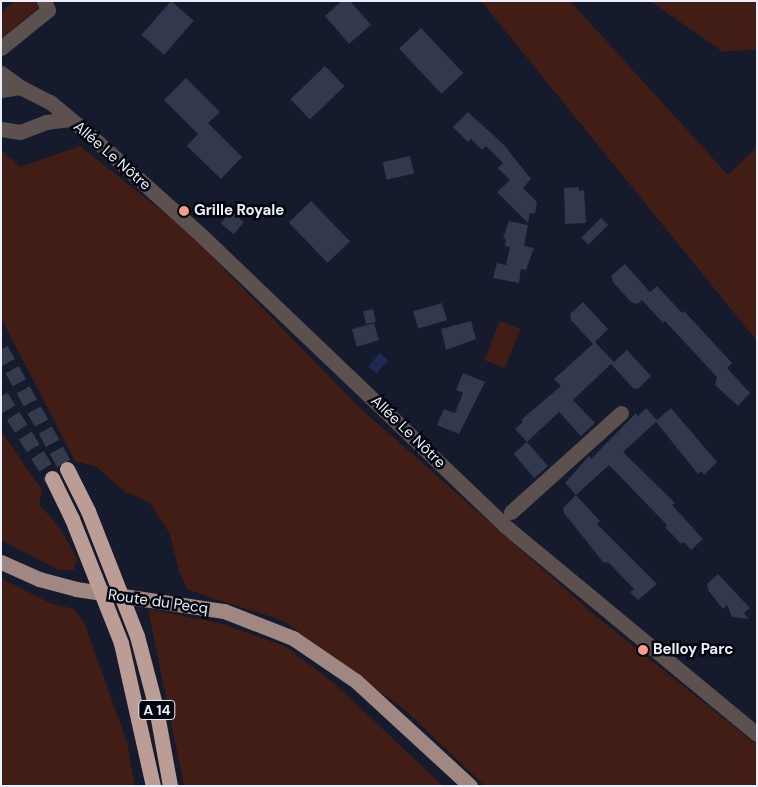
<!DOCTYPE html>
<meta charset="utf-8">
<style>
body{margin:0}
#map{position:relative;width:758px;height:787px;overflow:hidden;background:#151a2d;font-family:"DM Sans",sans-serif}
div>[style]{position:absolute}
.green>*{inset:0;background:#411d16;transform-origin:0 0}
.water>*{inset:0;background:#202955;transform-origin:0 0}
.building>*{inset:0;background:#32384d;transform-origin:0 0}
.highway-tunnel>*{height:15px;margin-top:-7.5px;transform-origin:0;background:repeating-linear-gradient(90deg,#353a4c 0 15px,transparent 0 23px)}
.minor>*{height:15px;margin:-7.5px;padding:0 7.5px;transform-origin:7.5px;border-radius:7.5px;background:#5d514f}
.major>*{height:15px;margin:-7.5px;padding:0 7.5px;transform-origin:7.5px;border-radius:7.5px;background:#a08782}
.highway>*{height:15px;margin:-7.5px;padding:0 7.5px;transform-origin:7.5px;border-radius:7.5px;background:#bb9d96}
.highway-bridge>*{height:15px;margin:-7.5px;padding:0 7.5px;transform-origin:7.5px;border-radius:7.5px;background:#bb9d96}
.dots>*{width:14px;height:14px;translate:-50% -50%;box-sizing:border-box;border:2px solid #04060d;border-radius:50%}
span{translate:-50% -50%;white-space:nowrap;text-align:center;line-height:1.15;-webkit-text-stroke:5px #04060d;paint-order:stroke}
.shield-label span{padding:1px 4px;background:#04060d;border:1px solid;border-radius:4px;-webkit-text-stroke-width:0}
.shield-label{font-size:14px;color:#ebeffc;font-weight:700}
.street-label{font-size:15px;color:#ebeffc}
.poi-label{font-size:15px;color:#ebeffc;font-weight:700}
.left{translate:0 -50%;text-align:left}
.frame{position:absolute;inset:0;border:2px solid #ebeffc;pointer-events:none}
</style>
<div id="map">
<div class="green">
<i style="clip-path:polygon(14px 1px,35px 1px,38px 8px,1px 39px,1px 13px)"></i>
<i style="clip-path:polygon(481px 1px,570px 1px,728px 175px,757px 147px,757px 341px)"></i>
<i style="clip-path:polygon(650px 1px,757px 1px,757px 49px,723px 52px)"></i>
<i style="clip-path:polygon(80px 146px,187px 231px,361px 409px,597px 617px,757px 745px,757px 786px,485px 786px,405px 710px,284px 621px,188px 590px,179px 572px,170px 534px,149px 502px,125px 492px,97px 467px,75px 461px,1px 318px,1px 150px,20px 167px)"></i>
<i style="left:500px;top:321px;width:22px;height:42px;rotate:22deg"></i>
<i style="clip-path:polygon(1px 431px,42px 490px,39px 504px,59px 527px,77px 558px,74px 570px,58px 570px,1px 540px)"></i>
<i style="clip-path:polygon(1px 578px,50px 603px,74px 609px,84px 622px,127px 742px,135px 786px,1px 786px)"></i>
<i style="clip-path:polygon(148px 609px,219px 623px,285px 646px,334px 683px,443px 786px,184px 786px)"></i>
</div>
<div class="water">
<i style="left:380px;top:353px;width:11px;height:18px;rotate:41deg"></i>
</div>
<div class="building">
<i style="left:171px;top:1px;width:30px;height:45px;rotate:41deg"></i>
<i style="clip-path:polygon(342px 1px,350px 1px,371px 25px,349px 44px,325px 16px)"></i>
<i style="left:421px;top:28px;width:62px;height:30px;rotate:47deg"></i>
<i style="left:325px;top:66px;width:28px;height:48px;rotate:46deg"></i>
<i style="clip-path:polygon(186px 78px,220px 112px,208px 123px,242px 157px,221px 179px,187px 146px,198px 134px,164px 100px)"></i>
<i style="clip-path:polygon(468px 112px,504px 145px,531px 179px,523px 188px,537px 202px,535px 214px,530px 213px,528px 223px,497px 192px,510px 180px,498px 168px,503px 163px,486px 146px,482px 150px,471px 139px,468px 142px,453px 127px)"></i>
<i style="left:410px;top:156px;width:18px;height:28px;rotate:77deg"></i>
<i style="clip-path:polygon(579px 187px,579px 191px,584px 190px,586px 223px,565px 224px,564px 188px)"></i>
<i style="left:311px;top:201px;width:56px;height:31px;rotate:46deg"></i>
<i style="left:231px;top:211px;width:17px;height:16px;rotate:40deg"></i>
<i style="left:601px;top:218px;width:10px;height:28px;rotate:45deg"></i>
<i style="clip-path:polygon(509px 221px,528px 225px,524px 246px,534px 248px,526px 270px,521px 269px,519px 283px,493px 278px,497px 263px,506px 265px,510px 247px,505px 246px,506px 239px,503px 238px)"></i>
<i style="clip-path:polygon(625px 264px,650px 292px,657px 286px,682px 313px,684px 311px,732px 363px,727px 368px,750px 393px,738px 406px,715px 385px,717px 377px,665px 321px,663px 323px,642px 300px,637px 304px,631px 302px,613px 282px,611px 276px)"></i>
<i style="clip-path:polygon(583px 302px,608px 329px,595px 342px,614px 362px,627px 350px,651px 376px,638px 389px,633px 388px,611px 364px,573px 400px,595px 423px,581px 436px,559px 412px,527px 442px,515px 429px,523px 422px,521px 420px,561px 386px,554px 379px,593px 344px,571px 320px,570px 314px)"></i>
<i style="left:442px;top:303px;width:18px;height:30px;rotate:74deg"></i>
<i style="left:373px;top:309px;width:13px;height:10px;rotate:77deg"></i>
<i style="clip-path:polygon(471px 321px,476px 339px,446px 350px,441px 329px)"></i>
<i style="left:374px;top:323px;width:18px;height:23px;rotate:74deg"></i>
<i style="clip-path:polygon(463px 373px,485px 382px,459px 434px,437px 425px,444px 409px,455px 413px,463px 393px,456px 390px)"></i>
<i style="clip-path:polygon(646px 408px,657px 420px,671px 408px,717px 462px,704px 475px,701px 471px,698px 474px,656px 422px,623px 452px,675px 503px,672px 505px,703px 539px,691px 550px,684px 542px,681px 544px,665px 527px,667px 525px,609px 465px,576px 495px,565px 483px,589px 456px,591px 459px,636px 413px,638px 416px)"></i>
<i style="left:527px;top:442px;width:32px;height:18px;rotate:49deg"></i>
<i style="clip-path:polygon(576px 495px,600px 521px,597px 524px,657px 584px,638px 600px,630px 592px,634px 589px,609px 563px,603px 562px,564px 513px,563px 508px)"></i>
<i style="clip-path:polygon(718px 574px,750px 608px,744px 613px,749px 619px,732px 617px,727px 605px,723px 609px,708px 590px,707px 584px)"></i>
</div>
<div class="highway-tunnel">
<i style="left:1px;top:349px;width:137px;rotate:61.2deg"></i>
<i style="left:1px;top:396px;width:97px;rotate:58.1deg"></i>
</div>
<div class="minor">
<i style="left:1px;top:48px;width:60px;rotate:-39deg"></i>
<i style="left:48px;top:10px;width:10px;rotate:-114deg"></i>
<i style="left:1px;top:73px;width:24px;rotate:36deg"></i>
<i style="left:1px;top:90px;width:19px;rotate:-9deg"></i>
<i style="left:20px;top:87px;width:34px;rotate:27deg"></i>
<i style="left:50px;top:102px;width:53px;rotate:39.7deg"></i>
<i style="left:91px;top:136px;width:151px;rotate:42deg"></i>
<i style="left:203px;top:237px;width:417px;rotate:43.7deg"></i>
<i style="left:504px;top:525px;width:328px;rotate:39.6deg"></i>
<i style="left:1px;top:129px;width:19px;rotate:9deg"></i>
<i style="left:20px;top:132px;width:28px;rotate:-21deg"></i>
<i style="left:46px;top:122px;width:24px;rotate:-7deg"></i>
<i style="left:511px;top:512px;width:148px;rotate:-42deg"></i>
</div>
<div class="major">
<i style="left:1px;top:562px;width:42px;rotate:24.1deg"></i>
<i style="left:39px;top:579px;width:38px;rotate:15deg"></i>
<i style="left:76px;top:589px;width:150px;rotate:8.5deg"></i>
<i style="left:224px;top:611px;width:74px;rotate:21.4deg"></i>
<i style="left:293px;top:638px;width:76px;rotate:34.3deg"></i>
<i style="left:356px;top:681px;width:155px;rotate:42.6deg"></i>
</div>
<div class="highway">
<i style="left:67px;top:469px;width:47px;rotate:63.4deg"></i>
<i style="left:52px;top:478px;width:46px;rotate:64deg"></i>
<i style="left:137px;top:636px;width:74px;rotate:75.2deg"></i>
<i style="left:156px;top:708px;width:79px;rotate:79.8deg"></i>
<i style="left:121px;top:643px;width:147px;rotate:77.4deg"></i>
</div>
<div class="highway-bridge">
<i style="left:88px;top:511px;width:134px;rotate:68.6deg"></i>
<i style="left:72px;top:519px;width:133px;rotate:68.4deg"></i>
</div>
<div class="dots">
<i style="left:184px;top:211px;background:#f49d8b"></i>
<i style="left:643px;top:650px;background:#f49d8b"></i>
</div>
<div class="shield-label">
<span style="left:157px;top:710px">A 14</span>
</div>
<div class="street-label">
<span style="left:112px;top:156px;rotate:41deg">Allée Le Nôtre</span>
<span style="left:408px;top:432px;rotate:44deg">Allée Le Nôtre</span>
<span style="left:158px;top:602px;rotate:8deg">Route du Pecq</span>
</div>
<div class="poi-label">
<span class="left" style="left:194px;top:211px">Grille Royale</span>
<span class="left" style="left:653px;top:650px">Belloy Parc</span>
</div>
<div class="frame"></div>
</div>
